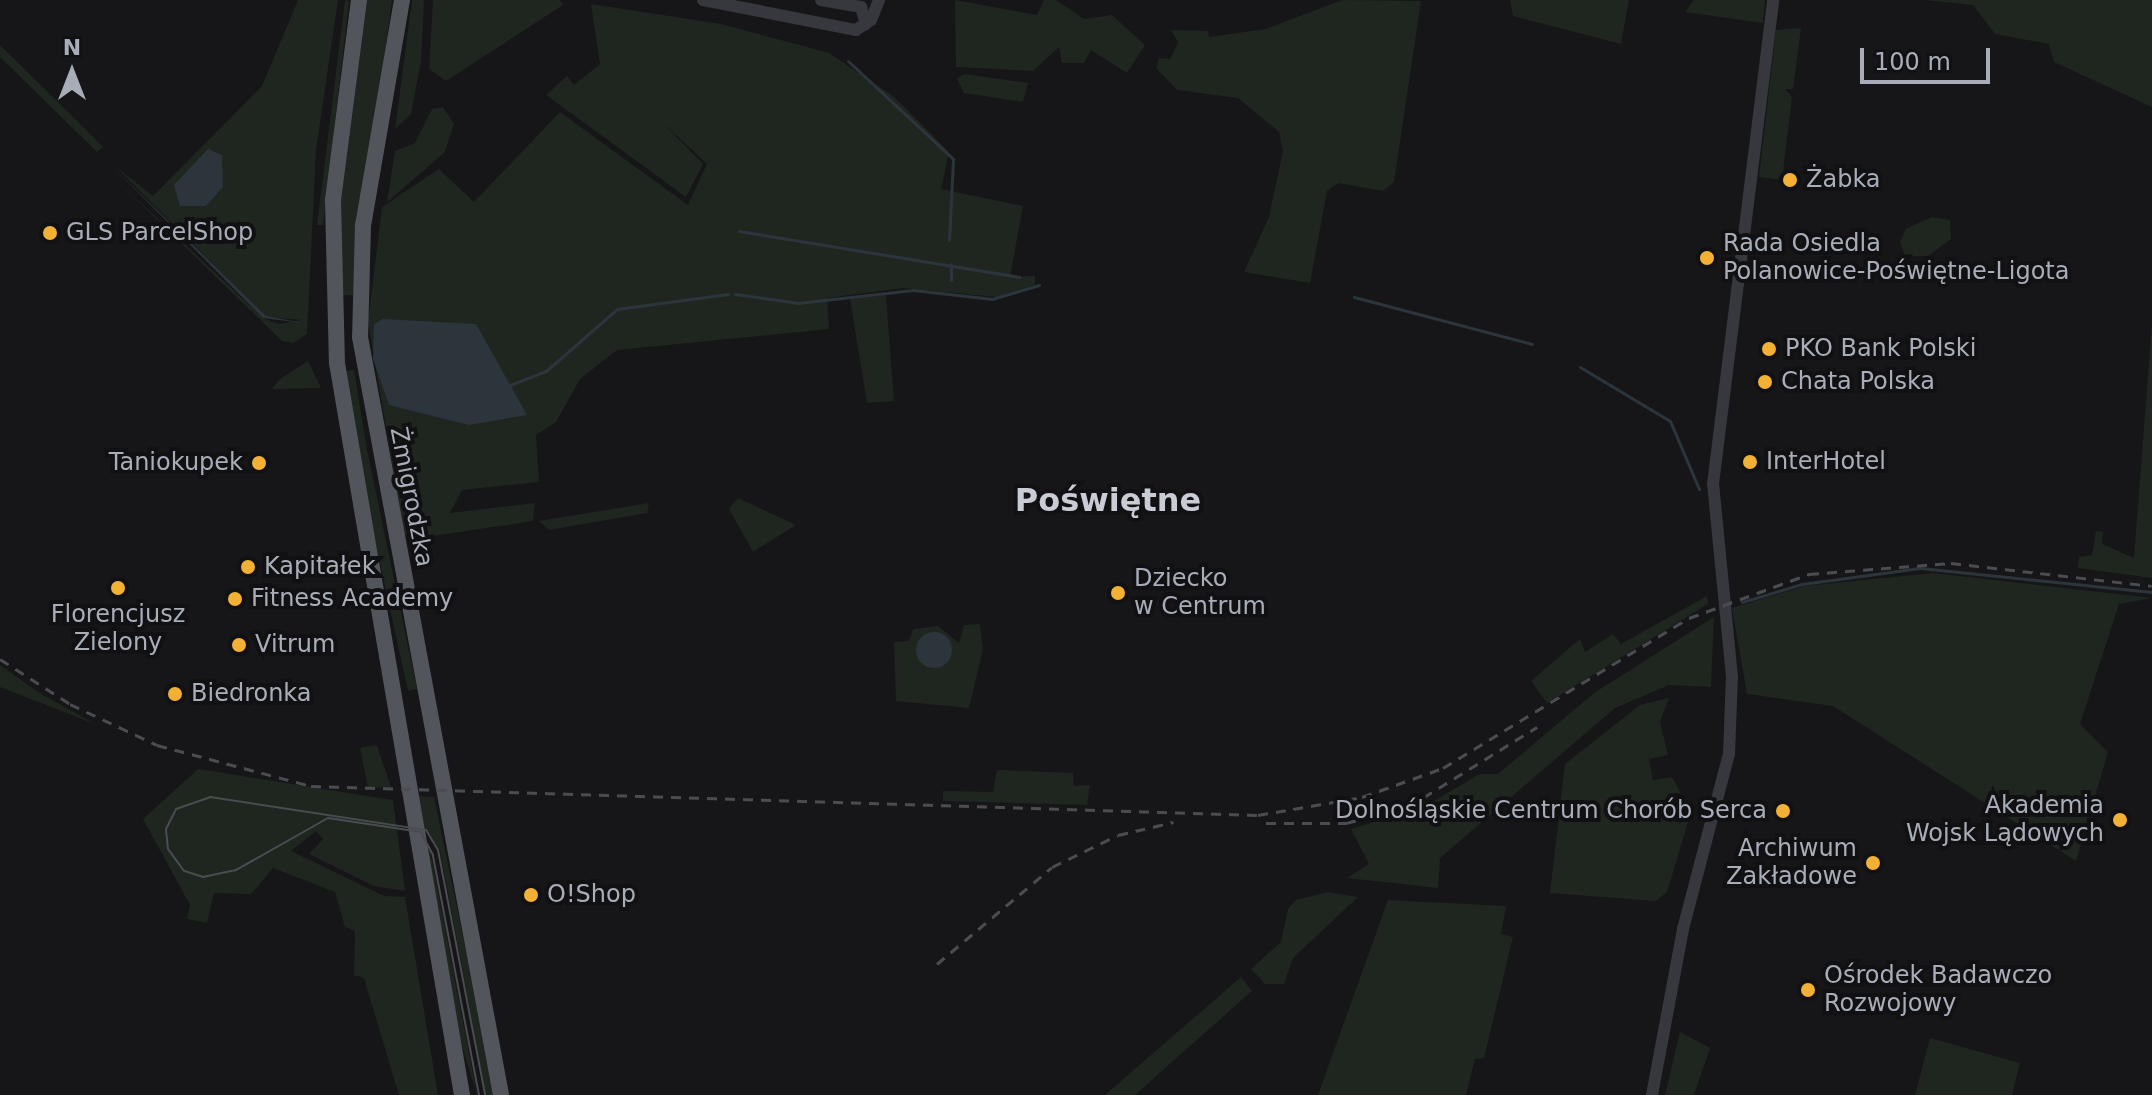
<!DOCTYPE html>
<meta charset="utf-8">
<style>
body{margin:0}
#map{position:relative;width:2152px;height:1095px;overflow:hidden;background:#161618;font-family:"DejaVu Sans",sans-serif}
div>[style]{position:absolute}
.green>*{inset:0;background:#1e261f}
.water>*{inset:0;background:#2c353c}
.round{border-radius:50%}
.stream>*{height:3px;margin:-1.5px;padding:0 1.5px;transform-origin:1.5px;border-radius:1.5px;background:#2c353c}
.minor>*{height:12px;margin:-6px;padding:0 6px;transform-origin:6px;border-radius:6px;background:#37383d}
.major>*{height:16px;margin:-8px;padding:0 8px;transform-origin:8px;border-radius:8px;background:#53555c}
.tram>*{height:2px;margin:-1px;padding:0 1px;transform-origin:1px;border-radius:1px;background:#4a4c52}
.rail>*{height:3px;margin-top:-1.5px;transform-origin:0;background:repeating-linear-gradient(90deg,#4a4c52 0 10px,transparent 0 18px)}
.dots>*{width:22px;height:22px;translate:-50% -50%;box-sizing:border-box;border:4px solid #111113;border-radius:50%}
span{translate:-50% -50%;white-space:nowrap;text-align:center;line-height:1.15;-webkit-text-stroke:8px #111113;paint-order:stroke}
.poi-label{font-size:24px;color:#a8adb8}
.left{translate:0 -50%;text-align:left}
.right{translate:-100% -50%;text-align:right}
.street-label{font-size:24px;color:#a8adb8}
.district-label{font-size:32px;color:#c9ccd4;font-weight:700}
.north{position:absolute;left:32px;top:32px;width:80px;height:80px;-webkit-text-stroke:6px #111113;paint-order:stroke;rotate:0deg;font-size:22px;font-weight:700;line-height:32px;text-align:center;color:#a8adb8}
.north::after{content:'';display:block;margin:auto;width:28px;height:36px;background:#a8adb8;clip-path:polygon(50% 0,100% 100%,50% 72%,0 100%)}
.scale{position:absolute;left:1860px;top:48px;width:130px;height:36px;box-sizing:border-box;border:4px solid #a8adb8;border-top:0;padding-left:10px;font-size:24px;line-height:28px;white-space:nowrap;color:#a8adb8;-webkit-text-stroke:6px #111113;paint-order:stroke}
</style>
<div id="map">
<div class="green">
<i style="clip-path:polygon(298px 0,338px 0,316px 150px,307px 334px,293px 343px,282px 341px,110px 174px,263px 318px,278px 324px,302px 320px,266px 317px,116px 167px,153px 196px,262px 86px)"></i>
<i style="clip-path:polygon(345px 0,349px 1px,323px 225px,317px 225px)"></i>
<i style="clip-path:polygon(365px 0,392px 0,353px 295px,339px 296px,338px 223px)"></i>
<i style="clip-path:polygon(412px 0,424px 0,421px 61px,411px 114px,395px 129px)"></i>
<i style="clip-path:polygon(433px 0,560px 0,563px 5px,446px 81px,429px 69px)"></i>
<i style="clip-path:polygon(955px 0,1037px 15px,1044px 0,1056px 0,1084px 19px,1112px 15px,1145px 45px,1127px 73px,1091px 50px,1084px 63px,1062px 63px,1059px 47px,1033px 71px,956px 67px)"></i>
<i style="clip-path:polygon(1342px 0,1421px 1px,1394px 182px,1383px 191px,1338px 183px,1327px 191px,1310px 283px,1244px 272px,1269px 217px,1283px 151px,1279px 132px,1238px 98px,1177px 90px,1156px 68px,1159px 58px,1170px 59px,1178px 42px,1171px 30px,1208px 31px,1209px 37px,1266px 29px)"></i>
<i style="clip-path:polygon(1510px 0,1629px 0,1621px 44px,1513px 16px)"></i>
<i style="clip-path:polygon(1694px 0,1765px 0,1763px 23px,1685px 12px)"></i>
<i style="clip-path:polygon(1924px 0,2152px 0,2152px 107px,2054px 62px,2049px 44px,1995px 34px,1973px 5px)"></i>
<i style="clip-path:polygon(591px 4px,721px 24px,829px 53px,893px 96px,949px 152px,941px 189px,1023px 206px,1010px 277px,1035px 276px,1035px 285px,996px 297px,903px 288px,827px 298px,829px 329px,617px 350px,580px 379px,556px 422px,536px 435px,539px 482px,462px 490px,450px 513px,535px 503px,533px 521px,419px 538px,404px 534px,368px 322px,382px 207px,439px 169px,474px 202px,560px 112px,688px 205px,707px 164px,663px 123px,703px 164px,686px 197px,546px 95px,567px 76px,574px 85px,600px 64px)"></i>
<i style="clip-path:polygon(1801px 28px,1793px 89px,1785px 89px,1792px 97px,1782px 180px,1759px 177px,1776px 30px)"></i>
<i style="clip-path:polygon(0 45px,65px 109px,103px 147px,97px 152px,0 57px)"></i>
<i style="clip-path:polygon(964px 74px,1028px 83px,1023px 102px,964px 93px,957px 78px)"></i>
<i style="clip-path:polygon(443px 107px,454px 124px,445px 152px,387px 202px,395px 151px,415px 143px,432px 109px)"></i>
<i style="clip-path:polygon(1932px 217px,1950px 220px,1951px 239px,1928px 256px,1905px 256px,1900px 242px,1906px 229px)"></i>
<i style="clip-path:polygon(886px 295px,894px 401px,867px 403px,850px 299px)"></i>
<i style="clip-path:polygon(2152px 324px,2152px 578px,2078px 568px,2079px 557px,2092px 555px,2096px 531px,2103px 532px,2102px 544px,2134px 558px)"></i>
<i style="clip-path:polygon(308px 361px,321px 388px,272px 389px,280px 379px)"></i>
<i style="clip-path:polygon(354px 370px,367px 450px,417px 689px,408px 691px,375px 540px,344px 371px)"></i>
<i style="clip-path:polygon(738px 498px,796px 525px,753px 552px,729px 509px)"></i>
<i style="clip-path:polygon(649px 503px,647px 513px,549px 530px,539px 521px)"></i>
<i style="clip-path:polygon(1933px 573px,2152px 598px,2119px 604px,2080px 724px,2108px 752px,2076px 861px,1833px 706px,1747px 694px,1732px 608px,1805px 586px)"></i>
<i style="clip-path:polygon(1707px 596px,1708px 604px,1547px 703px,1531px 681px,1580px 639px,1585px 652px,1613px 634px,1621px 644px)"></i>
<i style="clip-path:polygon(1714px 617px,1711px 687px,1669px 685px,1615px 708px,1440px 858px,1438px 888px,1347px 878px,1369px 864px,1351px 829px,1425px 806px,1480px 774px,1498px 774px,1594px 693px)"></i>
<i style="clip-path:polygon(980px 624px,983px 649px,969px 708px,896px 701px,894px 642px,909px 641px,913px 629px,938px 626px,959px 643px,964px 625px)"></i>
<i style="clip-path:polygon(0 665px,41px 694px,95px 724px,0 687px)"></i>
<i style="clip-path:polygon(1669px 698px,1660px 722px,1668px 755px,1649px 759px,1653px 780px,1672px 777px,1691px 812px,1667px 892px,1656px 901px,1550px 893px,1565px 764px,1640px 705px)"></i>
<i style="clip-path:polygon(377px 745px,379px 752px,391px 787px,368px 788px,360px 748px)"></i>
<i style="clip-path:polygon(198px 769px,393px 800px,405px 891px,374px 886px,309px 854px,323px 839px,316px 831px,291px 851px,384px 896px,405px 897px,438px 1095px,399px 1095px,364px 978px,354px 975px,355px 931px,345px 927px,335px 892px,273px 868px,251px 894px,214px 893px,207px 923px,187px 919px,190px 905px,143px 819px)"></i>
<i style="clip-path:polygon(997px 770px,1073px 773px,1074px 786px,1090px 785px,1087px 805px,943px 801px,943px 791px,993px 792px)"></i>
<i style="clip-path:polygon(419px 796px,434px 797px,496px 1095px,486px 1095px,440px 850px,422px 826px)"></i>
<i style="clip-path:polygon(426px 842px,431px 855px,477px 1095px,454px 1020px)"></i>
<i style="clip-path:polygon(1328px 892px,1358px 897px,1293px 958px,1284px 984px,1265px 984px,1251px 969px,1281px 942px,1288px 909px,1296px 900px)"></i>
<i style="clip-path:polygon(1388px 900px,1506px 906px,1501px 934px,1513px 937px,1484px 1058px,1475px 1059px,1466px 1095px,1318px 1095px)"></i>
<i style="clip-path:polygon(1241px 977px,1252px 991px,1135px 1095px,1105px 1095px)"></i>
<i style="clip-path:polygon(1680px 1032px,1710px 1048px,1694px 1095px,1665px 1095px)"></i>
<i style="clip-path:polygon(1930px 1038px,2020px 1063px,2012px 1095px,1915px 1095px)"></i>
</div>
<div class="water">
<i style="clip-path:polygon(208px 149px,222px 155px,223px 187px,206px 206px,180px 206px,174px 185px)"></i>
<i style="clip-path:polygon(114px 168px,266px 316px,303px 323px,263px 318px)"></i>
<i style="clip-path:polygon(383px 319px,476px 324px,527px 415px,469px 425px,389px 405px,373px 359px,374px 324px)"></i>
<i class="round" style="left:916px;top:632px;width:36px;height:36px"></i>
</div>
<div class="stream">
<i style="left:848px;top:61px;width:144px;rotate:43deg"></i>
<i style="left:953px;top:159px;width:81px;rotate:92.8deg"></i>
<i style="left:739px;top:231px;width:284px;rotate:9.3deg"></i>
<i style="left:951px;top:264px;width:16px;rotate:90deg"></i>
<i style="left:735px;top:294px;width:64px;rotate:8.1deg"></i>
<i style="left:798px;top:303px;width:116px;rotate:-6.4deg"></i>
<i style="left:913px;top:290px;width:80px;rotate:6.5deg"></i>
<i style="left:992px;top:299px;width:49px;rotate:-16.6deg"></i>
<i style="left:1354px;top:297px;width:184px;rotate:14.8deg"></i>
<i style="left:1580px;top:367px;width:105px;rotate:31deg"></i>
<i style="left:1670px;top:421px;width:74px;rotate:66.9deg"></i>
<i style="left:507px;top:386px;width:42px;rotate:-21deg"></i>
<i style="left:546px;top:371px;width:94px;rotate:-41.1deg"></i>
<i style="left:617px;top:309px;width:112px;rotate:-7.7deg"></i>
<i style="left:1742px;top:602px;width:63px;rotate:-16.7deg"></i>
<i style="left:1802px;top:584px;width:119px;rotate:-7.7deg"></i>
<i style="left:1920px;top:568px;width:233px;rotate:5.9deg"></i>
</div>
<div class="minor">
<i style="left:703px;top:0;width:156px;rotate:11.1deg"></i>
<i style="left:856px;top:30px;width:18px;rotate:-34deg"></i>
<i style="left:871px;top:20px;width:22px;rotate:-68deg"></i>
<i style="left:821px;top:0;width:41px;rotate:9.9deg"></i>
<i style="left:861px;top:7px;width:18px;rotate:74deg"></i>
<i style="left:1652px;top:1095px;width:169px;rotate:-79.4deg"></i>
<i style="left:1683px;top:929px;width:181px;rotate:-75.3deg"></i>
<i style="left:1729px;top:754px;width:77px;rotate:-87.8deg"></i>
<i style="left:1732px;top:677px;width:194px;rotate:-95.6deg"></i>
<i style="left:1713px;top:484px;width:488px;rotate:-82.9deg"></i>
</div>
<div class="major">
<i style="left:359px;top:0;width:203px;rotate:97.4deg"></i>
<i style="left:333px;top:201px;width:162px;rotate:88.6deg"></i>
<i style="left:337px;top:363px;width:743px;rotate:80.31deg"></i>
<i style="left:402px;top:0;width:228px;rotate:99.8deg"></i>
<i style="left:363px;top:225px;width:112px;rotate:91.5deg"></i>
<i style="left:360px;top:337px;width:771px;rotate:79.46deg"></i>
</div>
<div class="tram">
<i style="left:479px;top:1095px;width:244px;rotate:-100.9deg"></i>
<i style="left:433px;top:855px;width:26px;rotate:-118deg"></i>
<i style="left:421px;top:832px;width:94px;rotate:-171.4deg"></i>
<i style="left:328px;top:818px;width:106px;rotate:150.5deg"></i>
<i style="left:236px;top:870px;width:34px;rotate:168deg"></i>
<i style="left:203px;top:877px;width:20px;rotate:-162deg"></i>
<i style="left:184px;top:871px;width:27px;rotate:-126deg"></i>
<i style="left:168px;top:849px;width:20px;rotate:-96deg"></i>
<i style="left:166px;top:829px;width:22px;rotate:-63deg"></i>
<i style="left:176px;top:809px;width:36px;rotate:-19deg"></i>
<i style="left:210px;top:797px;width:219px;rotate:8.7deg"></i>
<i style="left:426px;top:830px;width:23px;rotate:59deg"></i>
<i style="left:438px;top:850px;width:249px;rotate:79.1deg"></i>
</div>
<div class="rail">
<i style="left:0;top:659px;width:83px;rotate:32.7deg"></i>
<i style="left:70px;top:704px;width:96px;rotate:25.2deg"></i>
<i style="left:157px;top:745px;width:159px;rotate:14.9deg"></i>
<i style="left:311px;top:786px;width:947px;rotate:1.75deg"></i>
<i style="left:1258px;top:815px;width:106px;rotate:-9.8deg"></i>
<i style="left:1362px;top:797px;width:86px;rotate:-19.7deg"></i>
<i style="left:1443px;top:768px;width:288px;rotate:-31.4deg"></i>
<i style="left:1689px;top:618px;width:128px;rotate:-20.1deg"></i>
<i style="left:1809px;top:574px;width:142px;rotate:-4.4deg"></i>
<i style="left:1951px;top:563px;width:202px;rotate:6.5deg"></i>
<i style="left:1266px;top:823px;width:80px"></i>
<i style="left:1346px;top:823px;width:64px;rotate:-14.5deg"></i>
<i style="left:1408px;top:807px;width:152px;rotate:-31.8deg"></i>
<i style="left:937px;top:964px;width:150px;rotate:-40.1deg"></i>
<i style="left:1052px;top:867px;width:73px;rotate:-25.9deg"></i>
<i style="left:1118px;top:835px;width:57px;rotate:-13.1deg"></i>
</div>
<div class="dots">
<i style="left:1790px;top:180px;background:#f2b134"></i>
<i style="left:50px;top:233px;background:#f2b134"></i>
<i style="left:1707px;top:258px;background:#f2b134"></i>
<i style="left:1769px;top:349px;background:#f2b134"></i>
<i style="left:1765px;top:382px;background:#f2b134"></i>
<i style="left:1750px;top:462px;background:#f2b134"></i>
<i style="left:259px;top:463px;background:#f2b134"></i>
<i style="left:248px;top:567px;background:#f2b134"></i>
<i style="left:118px;top:588px;background:#f2b134"></i>
<i style="left:1118px;top:593px;background:#f2b134"></i>
<i style="left:235px;top:599px;background:#f2b134"></i>
<i style="left:239px;top:645px;background:#f2b134"></i>
<i style="left:175px;top:694px;background:#f2b134"></i>
<i style="left:1783px;top:811px;background:#f2b134"></i>
<i style="left:2120px;top:820px;background:#f2b134"></i>
<i style="left:1873px;top:863px;background:#f2b134"></i>
<i style="left:531px;top:895px;background:#f2b134"></i>
<i style="left:1808px;top:990px;background:#f2b134"></i>
</div>
<div class="poi-label">
<span class="left" style="left:1806px;top:180px">Żabka</span>
<span class="left" style="left:66px;top:233px">GLS ParcelShop</span>
<span class="left" style="left:1723px;top:258px">Rada Osiedla<br>Polanowice-Poświętne-Ligota</span>
<span class="left" style="left:1785px;top:349px">PKO Bank Polski</span>
<span class="left" style="left:1781px;top:382px">Chata Polska</span>
<span class="left" style="left:1766px;top:462px">InterHotel</span>
<span class="right" style="left:243px;top:463px">Taniokupek</span>
<span class="left" style="left:264px;top:567px">Kapitałek</span>
<span class="left" style="left:1134px;top:593px">Dziecko<br>w Centrum</span>
<span class="left" style="left:251px;top:599px">Fitness Academy</span>
<span style="left:118px;top:629px">Florencjusz<br>Zielony</span>
<span class="left" style="left:255px;top:645px">Vitrum</span>
<span class="left" style="left:191px;top:694px">Biedronka</span>
<span class="right" style="left:2104px;top:820px">Akademia<br>Wojsk Lądowych</span>
<span class="right" style="left:1767px;top:811px">Dolnośląskie Centrum Chorób Serca</span>
<span class="right" style="left:1857px;top:863px">Archiwum<br>Zakładowe</span>
<span class="left" style="left:547px;top:895px">O!Shop</span>
<span class="left" style="left:1824px;top:990px">Ośrodek Badawczo<br>Rozwojowy</span>
</div>
<div class="street-label">
<span style="left:411px;top:497px;rotate:79deg">Żmigrodzka</span>
</div>
<div class="district-label">
<span style="left:1108px;top:500px">Poświętne</span>
</div>
<div class="north">N</div>
<div class="scale">100 m</div>
</div>
